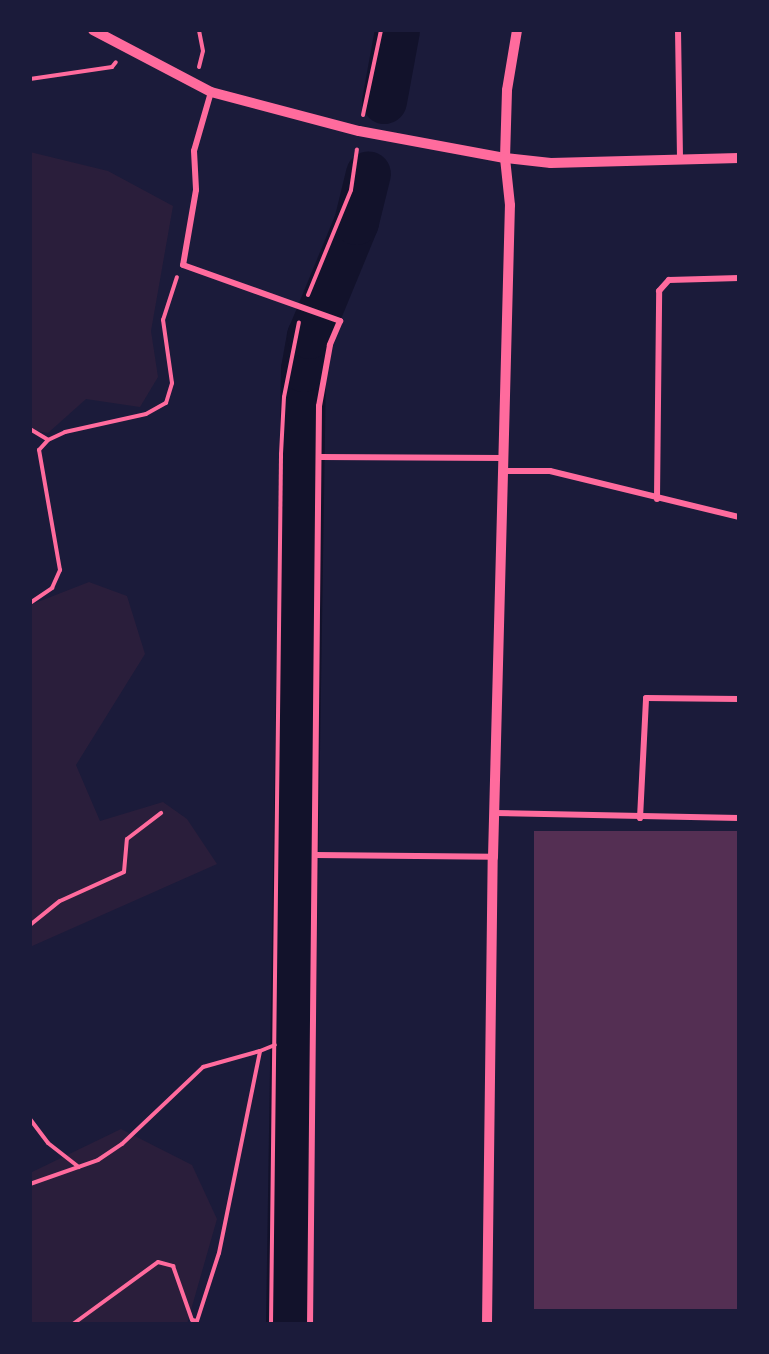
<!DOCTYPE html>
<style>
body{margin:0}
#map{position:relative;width:769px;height:1354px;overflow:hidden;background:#1b1b3a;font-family:"Space Grotesk",sans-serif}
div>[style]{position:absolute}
.green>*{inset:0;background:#2a1e3b}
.river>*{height:45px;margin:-22.5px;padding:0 22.5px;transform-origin:22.5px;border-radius:22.5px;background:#12122b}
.building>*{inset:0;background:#542f53;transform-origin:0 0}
.path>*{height:4px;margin:-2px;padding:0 2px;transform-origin:2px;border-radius:2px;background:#ff6b9d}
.minor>*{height:6px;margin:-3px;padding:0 3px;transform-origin:3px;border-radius:3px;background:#ff6b9d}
.tertiary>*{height:10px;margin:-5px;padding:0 5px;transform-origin:5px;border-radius:5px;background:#ff6b9d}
span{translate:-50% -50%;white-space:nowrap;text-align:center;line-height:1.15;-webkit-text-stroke:6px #1b1b3a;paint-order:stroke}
.frame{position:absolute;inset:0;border:32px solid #1b1b3a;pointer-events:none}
</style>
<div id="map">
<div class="green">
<i style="clip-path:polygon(30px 152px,108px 171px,173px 206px,151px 331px,158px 377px,140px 407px,86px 399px,48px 433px,30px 430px)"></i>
<i style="clip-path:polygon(89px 582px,127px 596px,145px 654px,76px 765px,100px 821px,163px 802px,187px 819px,217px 864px,30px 947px,30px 605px)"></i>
<i style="clip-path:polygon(121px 1129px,192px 1165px,217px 1219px,187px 1324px,30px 1324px,30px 1173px)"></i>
</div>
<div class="river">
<i style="left:384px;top:101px;width:72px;rotate:-79.6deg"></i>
<i style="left:288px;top:1324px;width:955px;rotate:-89.1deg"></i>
<i style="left:303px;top:369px;width:34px;rotate:-80deg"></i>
<i style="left:309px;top:336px;width:123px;rotate:-67.6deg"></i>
<i style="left:356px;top:222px;width:50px;rotate:-76.2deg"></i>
</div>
<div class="building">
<i style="left:739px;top:831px;width:478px;height:205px;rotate:90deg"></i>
</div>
<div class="path">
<i style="left:199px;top:67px;width:16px;rotate:-76deg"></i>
<i style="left:203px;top:51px;width:21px;rotate:-101deg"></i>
<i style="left:30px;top:79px;width:83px;rotate:-8.3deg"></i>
<i style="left:112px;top:67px;width:6px;rotate:-51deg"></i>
<i style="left:363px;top:115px;width:87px;rotate:-78deg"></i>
<i style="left:308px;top:295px;width:113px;rotate:-67.7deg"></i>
<i style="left:351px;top:190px;width:41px;rotate:-81.7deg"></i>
<i style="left:30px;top:429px;width:21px;rotate:31deg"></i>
<i style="left:30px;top:603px;width:27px;rotate:-34deg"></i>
<i style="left:52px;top:588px;width:20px;rotate:-66deg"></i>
<i style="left:60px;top:570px;width:122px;rotate:-99.9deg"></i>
<i style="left:39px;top:450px;width:13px;rotate:-48deg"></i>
<i style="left:48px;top:440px;width:19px;rotate:-25deg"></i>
<i style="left:65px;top:432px;width:83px;rotate:-12.5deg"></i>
<i style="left:146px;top:414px;width:23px;rotate:-29deg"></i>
<i style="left:166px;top:403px;width:21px;rotate:-73deg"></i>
<i style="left:172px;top:383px;width:64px;rotate:-98.1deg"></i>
<i style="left:163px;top:320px;width:45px;rotate:-72deg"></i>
<i style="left:30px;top:925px;width:38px;rotate:-39deg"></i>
<i style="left:60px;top:901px;width:70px;rotate:-24.4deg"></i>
<i style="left:124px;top:872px;width:33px;rotate:-85deg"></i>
<i style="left:127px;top:839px;width:43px;rotate:-37.4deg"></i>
<i style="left:30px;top:1119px;width:30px;rotate:53deg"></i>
<i style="left:48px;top:1143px;width:39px;rotate:38deg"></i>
<i style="left:30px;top:1184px;width:72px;rotate:-19.4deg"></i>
<i style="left:98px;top:1160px;width:29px;rotate:-34deg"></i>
<i style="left:122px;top:1144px;width:112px;rotate:-43.5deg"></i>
<i style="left:203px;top:1067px;width:59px;rotate:-15.7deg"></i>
<i style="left:73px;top:1324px;width:105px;rotate:-36.1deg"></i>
<i style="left:158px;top:1262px;width:16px;rotate:15deg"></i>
<i style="left:173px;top:1266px;width:57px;rotate:70.6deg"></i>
<i style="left:192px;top:1320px;width:5px;rotate:11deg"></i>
<i style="left:197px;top:1321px;width:71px;rotate:-72.1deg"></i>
<i style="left:219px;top:1253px;width:206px;rotate:-78.5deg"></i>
<i style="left:260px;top:1051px;width:16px;rotate:-22deg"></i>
<i style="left:271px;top:1324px;width:870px;rotate:-89.34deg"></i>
<i style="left:281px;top:454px;width:57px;rotate:-87deg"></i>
<i style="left:284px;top:397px;width:76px;rotate:-78.7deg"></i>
</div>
<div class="minor">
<i style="left:678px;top:30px;width:130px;rotate:89.1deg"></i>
<i style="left:211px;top:92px;width:61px;rotate:106.1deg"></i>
<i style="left:194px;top:151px;width:39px;rotate:87deg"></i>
<i style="left:196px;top:190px;width:76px;rotate:99.8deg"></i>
<i style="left:183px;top:265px;width:167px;rotate:19.6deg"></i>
<i style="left:340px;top:321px;width:26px;rotate:113deg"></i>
<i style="left:330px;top:345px;width:62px;rotate:100.2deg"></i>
<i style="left:319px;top:406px;width:918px;rotate:90.56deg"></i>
<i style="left:320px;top:457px;width:183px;rotate:0.3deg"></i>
<i style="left:503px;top:471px;width:47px"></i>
<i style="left:550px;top:471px;width:195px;rotate:13.7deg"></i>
<i style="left:657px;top:499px;width:208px;rotate:-89.4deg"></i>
<i style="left:659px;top:291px;width:15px;rotate:-48deg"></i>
<i style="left:669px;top:280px;width:70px;rotate:-1.6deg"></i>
<i style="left:495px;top:813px;width:244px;rotate:1.2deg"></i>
<i style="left:640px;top:818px;width:120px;rotate:-87.1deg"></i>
<i style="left:646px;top:698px;width:93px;rotate:0.6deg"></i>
<i style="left:315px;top:855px;width:178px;rotate:0.6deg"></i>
</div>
<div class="tertiary">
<i style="left:93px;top:30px;width:133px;rotate:27.7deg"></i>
<i style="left:211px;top:92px;width:153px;rotate:14.8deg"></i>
<i style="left:359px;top:131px;width:148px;rotate:10.5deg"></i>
<i style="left:505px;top:158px;width:68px;rotate:-88.3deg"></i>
<i style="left:507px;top:90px;width:61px;rotate:-80.5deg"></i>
<i style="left:487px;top:1324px;width:467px;rotate:-89.3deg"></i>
<i style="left:493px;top:857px;width:652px;rotate:-88.51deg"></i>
<i style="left:510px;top:205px;width:47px;rotate:-96.1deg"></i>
<i style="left:505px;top:158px;width:46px;rotate:6.2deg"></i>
<i style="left:551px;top:163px;width:188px;rotate:-1.5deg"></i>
</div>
<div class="frame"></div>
</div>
